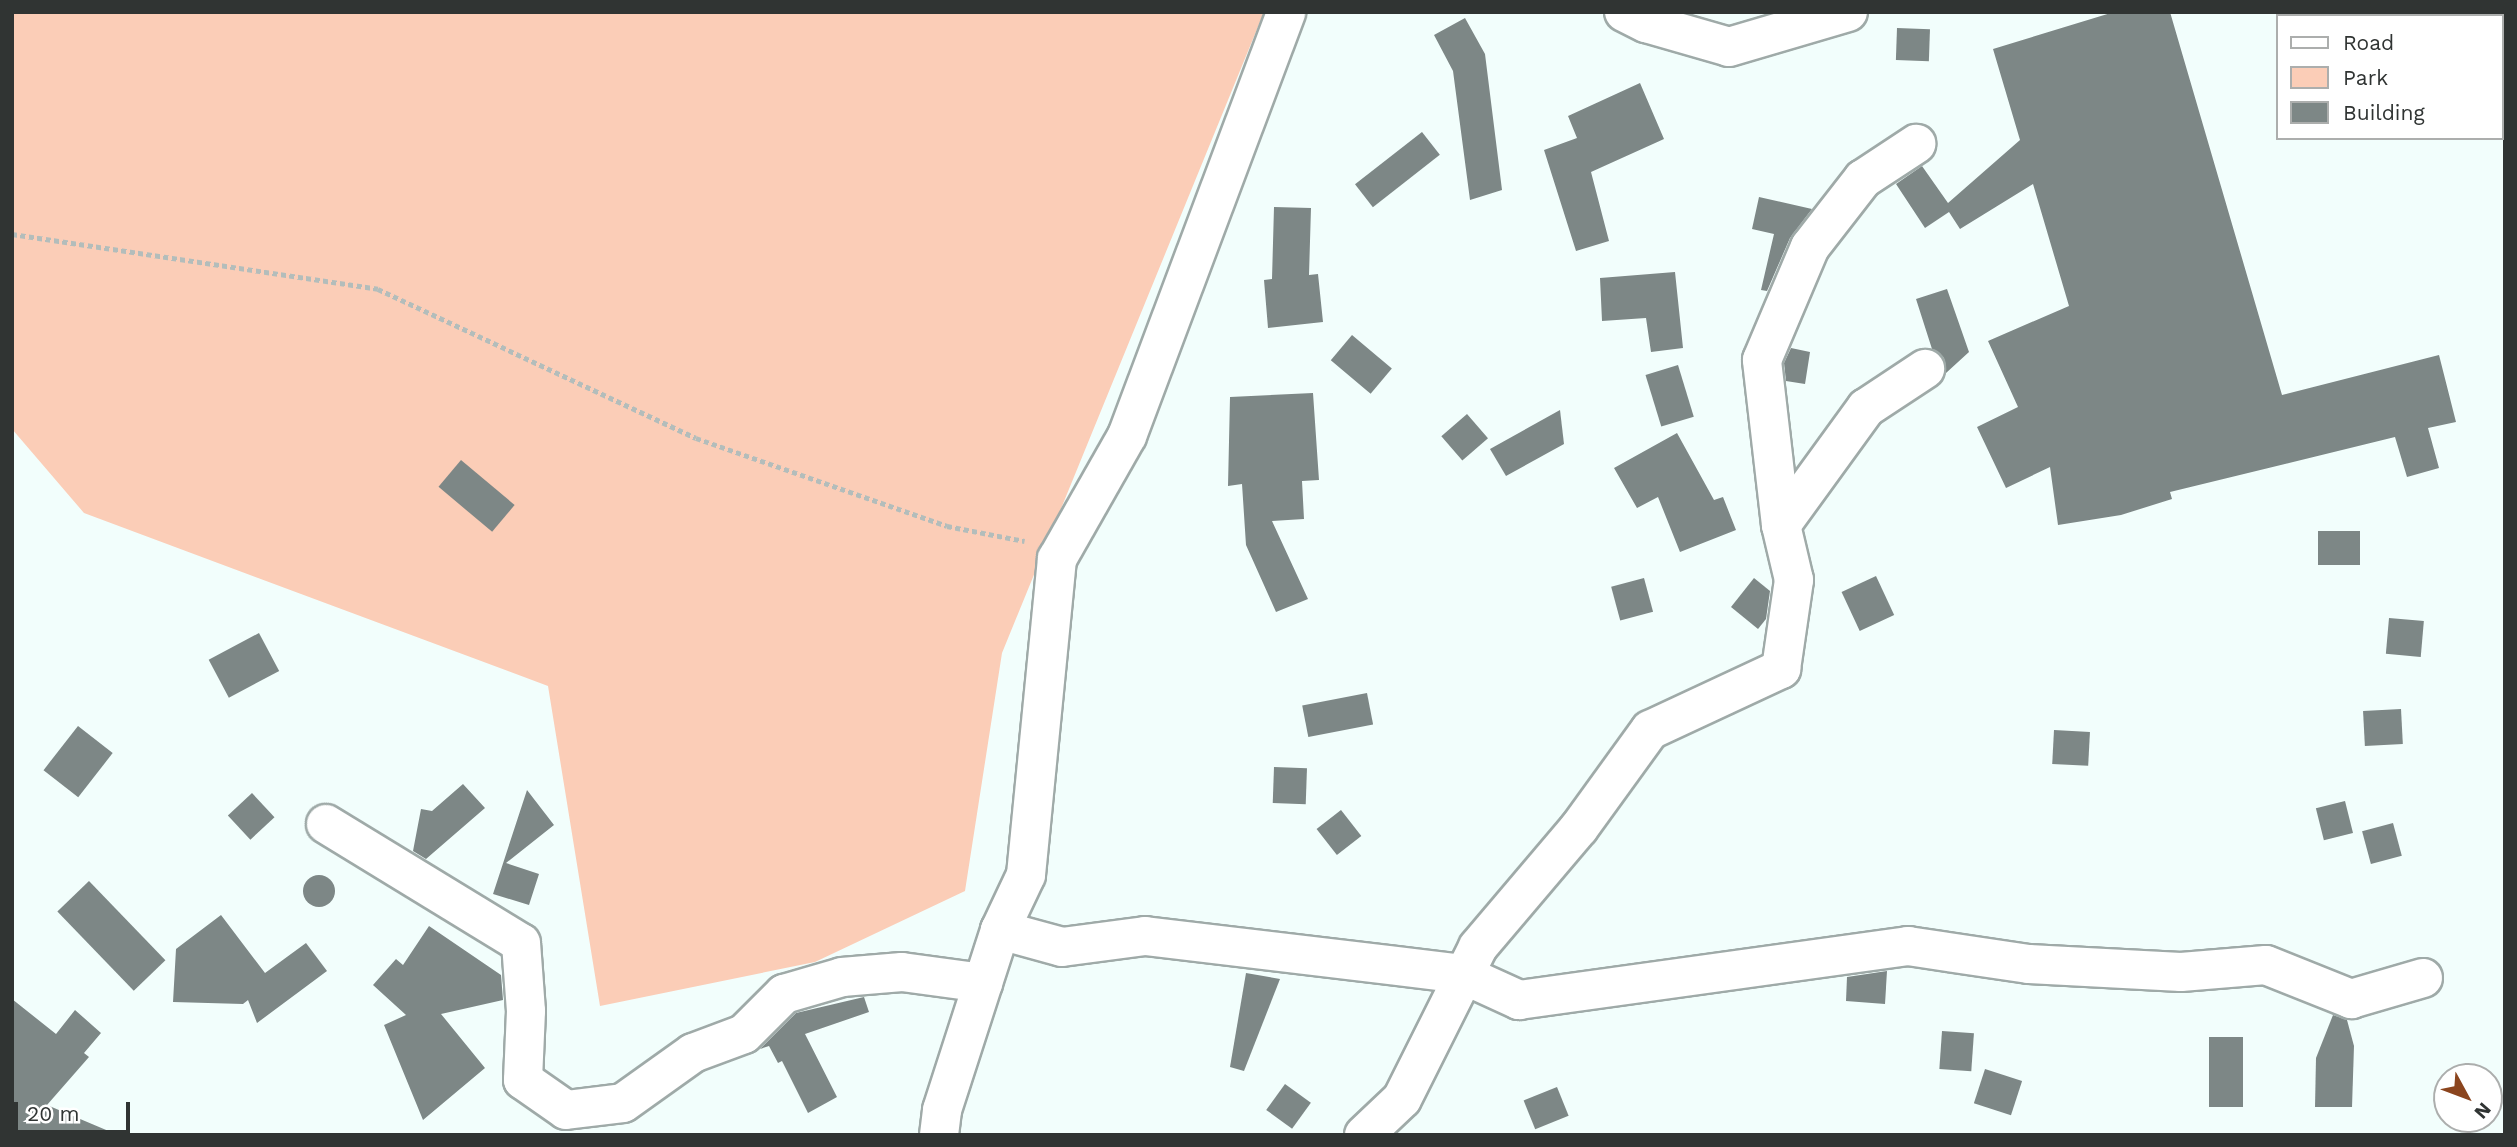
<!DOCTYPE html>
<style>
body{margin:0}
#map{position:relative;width:2517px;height:1147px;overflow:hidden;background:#f2fefc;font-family:"Work Sans",sans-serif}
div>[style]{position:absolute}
.green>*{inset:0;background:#fbcdb7}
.building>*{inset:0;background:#7d8786;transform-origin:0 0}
.round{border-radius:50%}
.path>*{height:4.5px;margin-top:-2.25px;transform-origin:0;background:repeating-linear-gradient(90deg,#b3bdbb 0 5px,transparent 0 8.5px)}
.roads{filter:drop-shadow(2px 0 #9faaa8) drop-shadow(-2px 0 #9faaa8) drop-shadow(0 2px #9faaa8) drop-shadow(0 -2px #9faaa8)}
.street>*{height:38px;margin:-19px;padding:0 19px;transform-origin:19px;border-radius:19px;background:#fff}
span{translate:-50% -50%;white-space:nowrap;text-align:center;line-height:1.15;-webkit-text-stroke:6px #fff;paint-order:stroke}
.frame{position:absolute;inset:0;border:14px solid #303433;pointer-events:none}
.legend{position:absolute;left:2276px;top:14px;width:228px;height:126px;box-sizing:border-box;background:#fff;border:2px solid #acaead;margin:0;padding:9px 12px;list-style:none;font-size:21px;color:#303433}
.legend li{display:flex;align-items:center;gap:14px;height:35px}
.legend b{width:35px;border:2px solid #acaead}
.north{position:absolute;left:2433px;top:1063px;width:70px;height:70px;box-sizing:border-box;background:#fff;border:2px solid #acaead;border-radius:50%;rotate:131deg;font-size:19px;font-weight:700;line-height:28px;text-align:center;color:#303433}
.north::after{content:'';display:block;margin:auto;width:24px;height:32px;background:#8b451e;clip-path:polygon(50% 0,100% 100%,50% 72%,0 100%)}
.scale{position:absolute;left:14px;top:1102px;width:116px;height:32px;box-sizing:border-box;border:4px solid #303433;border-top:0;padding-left:9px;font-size:21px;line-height:24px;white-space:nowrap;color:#303433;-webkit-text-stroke:5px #fff;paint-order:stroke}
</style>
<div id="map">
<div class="green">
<i style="clip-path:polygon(12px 12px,1264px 12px,1002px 653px,965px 891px,815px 962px,600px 1006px,548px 686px,84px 513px,12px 429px)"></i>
</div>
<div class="building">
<i style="clip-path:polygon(2114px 12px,2170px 12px,2282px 395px,2439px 355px,2456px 422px,2428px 428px,2439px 468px,2407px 477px,2395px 437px,2170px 492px,2172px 499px,2121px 515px,2058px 525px,2050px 467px,2006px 488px,1977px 427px,2018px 407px,1988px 341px,2069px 306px,2033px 184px,1960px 229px,1949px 212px,1925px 228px,1896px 184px,1922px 166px,1948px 203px,2020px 140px,1993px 49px)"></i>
<i style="clip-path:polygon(1465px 18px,1485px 54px,1502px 190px,1470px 200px,1453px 71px,1434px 35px)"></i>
<i style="left:1897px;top:28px;width:33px;height:32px;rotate:2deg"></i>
<i style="clip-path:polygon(1640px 83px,1664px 139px,1591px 172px,1609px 241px,1576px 251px,1544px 150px,1577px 138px,1568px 116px)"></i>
<i style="left:1422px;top:132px;width:29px;height:85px;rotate:52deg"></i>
<i style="clip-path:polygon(1759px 197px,1812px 209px,1790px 238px,1767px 291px,1761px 290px,1774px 234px,1752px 229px)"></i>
<i style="clip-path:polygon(1274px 207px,1311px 208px,1309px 275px,1318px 274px,1323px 322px,1268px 328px,1264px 280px,1272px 279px)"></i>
<i style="clip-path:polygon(1675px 272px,1683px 348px,1651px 352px,1646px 318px,1602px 321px,1600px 278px)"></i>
<i style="clip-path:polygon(1947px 289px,1969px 352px,1946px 373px,1944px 358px,1932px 349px,1916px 299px)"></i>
<i style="left:1352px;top:335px;width:52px;height:33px;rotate:40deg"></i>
<i style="clip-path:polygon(1791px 348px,1810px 352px,1805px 384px,1786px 381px,1784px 363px)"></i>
<i style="left:1678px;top:365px;width:54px;height:34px;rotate:73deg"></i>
<i style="clip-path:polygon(1313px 393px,1319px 480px,1302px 481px,1304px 519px,1272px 521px,1308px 599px,1276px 612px,1246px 545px,1242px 484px,1228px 486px,1230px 397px)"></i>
<i style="clip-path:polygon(1560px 410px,1564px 444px,1506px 476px,1490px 449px)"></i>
<i style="left:1467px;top:414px;width:32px;height:34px;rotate:49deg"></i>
<i style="clip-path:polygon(1677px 433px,1714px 500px,1723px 497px,1736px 530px,1680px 552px,1658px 497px,1637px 508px,1614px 468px)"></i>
<i style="left:461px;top:460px;width:70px;height:35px;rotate:40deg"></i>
<i style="left:2360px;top:531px;width:34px;height:42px;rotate:90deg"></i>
<i style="left:1876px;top:576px;width:43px;height:38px;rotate:65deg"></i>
<i style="left:1644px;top:578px;width:35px;height:34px;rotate:75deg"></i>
<i style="clip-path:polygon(1754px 578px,1770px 591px,1766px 619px,1758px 629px,1731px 607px)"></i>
<i style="left:2389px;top:618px;width:35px;height:36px;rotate:5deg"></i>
<i style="left:259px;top:633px;width:43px;height:57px;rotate:62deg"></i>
<i style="left:1367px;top:693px;width:32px;height:66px;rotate:79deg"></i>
<i style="left:2401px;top:709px;width:35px;height:38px;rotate:87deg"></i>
<i style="left:78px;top:726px;width:44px;height:56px;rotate:38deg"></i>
<i style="left:2054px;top:730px;width:36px;height:34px;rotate:3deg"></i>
<i style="left:1274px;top:767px;width:33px;height:36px;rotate:2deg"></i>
<i style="clip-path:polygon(463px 784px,485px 808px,426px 859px,413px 851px,421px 809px,432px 811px)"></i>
<i style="clip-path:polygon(527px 790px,554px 825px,506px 863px,539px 874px,529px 905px,493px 894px)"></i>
<i style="left:252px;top:793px;width:33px;height:33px;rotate:47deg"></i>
<i style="left:2345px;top:801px;width:33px;height:30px;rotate:76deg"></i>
<i style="left:1341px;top:810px;width:33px;height:31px;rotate:52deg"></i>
<i style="left:2393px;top:823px;width:34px;height:32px;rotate:75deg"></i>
<i class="round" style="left:303px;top:875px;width:32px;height:32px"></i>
<i style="left:89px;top:881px;width:110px;height:44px;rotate:46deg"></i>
<i style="clip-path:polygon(221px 915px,265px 973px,306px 943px,327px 971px,257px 1023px,248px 1000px,243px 1004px,173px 1002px,176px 949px)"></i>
<i style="clip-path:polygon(429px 926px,501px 975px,503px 1000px,441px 1014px,485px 1068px,423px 1120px,384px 1025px,406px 1015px,373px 985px,396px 959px,403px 965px)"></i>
<i style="clip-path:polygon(1887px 971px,1885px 1004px,1846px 1001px,1847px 977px)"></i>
<i style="clip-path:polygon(1246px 973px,1280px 979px,1244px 1071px,1230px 1067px)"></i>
<i style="clip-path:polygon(864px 997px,869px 1012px,805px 1034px,837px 1097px,808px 1113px,782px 1061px,778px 1063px,769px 1046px,760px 1049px,796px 1013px)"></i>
<i style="clip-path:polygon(12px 999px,56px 1034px,75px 1010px,101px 1033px,84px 1053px,89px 1057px,47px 1105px,118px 1135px,12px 1135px)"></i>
<i style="clip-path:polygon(2333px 1015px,2347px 1020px,2354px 1046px,2352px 1107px,2315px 1107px,2316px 1058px)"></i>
<i style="left:1942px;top:1031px;width:32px;height:38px;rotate:4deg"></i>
<i style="left:2209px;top:1037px;width:34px;height:70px"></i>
<i style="left:1985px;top:1069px;width:39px;height:36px;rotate:18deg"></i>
<i style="left:1285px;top:1084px;width:32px;height:32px;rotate:36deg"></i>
<i style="left:1557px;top:1087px;width:31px;height:36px;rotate:68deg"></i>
</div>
<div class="path">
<i style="left:12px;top:234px;width:370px;rotate:8.5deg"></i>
<i style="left:378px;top:289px;width:351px;rotate:25.1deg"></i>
<i style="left:696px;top:438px;width:266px;rotate:19.3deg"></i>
<i style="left:947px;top:526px;width:79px;rotate:10.9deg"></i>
</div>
<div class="roads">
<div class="street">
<i style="left:1624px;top:12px;width:25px;rotate:27deg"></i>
<i style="left:1646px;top:23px;width:86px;rotate:16.1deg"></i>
<i style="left:1729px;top:47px;width:124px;rotate:-16.4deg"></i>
<i style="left:1781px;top:525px;width:166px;rotate:-96.6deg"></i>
<i style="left:1762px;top:360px;width:123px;rotate:-67deg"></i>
<i style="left:1810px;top:247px;width:86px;rotate:-52.1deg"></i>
<i style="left:1863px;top:179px;width:64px;rotate:-33.4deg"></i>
<i style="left:326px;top:824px;width:228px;rotate:31.4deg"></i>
<i style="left:521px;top:943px;width:68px;rotate:85.8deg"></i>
<i style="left:526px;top:1011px;width:69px;rotate:92.5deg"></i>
<i style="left:523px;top:1080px;width:52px;rotate:34.9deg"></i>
<i style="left:566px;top:1110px;width:57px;rotate:-7deg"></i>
<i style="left:623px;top:1103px;width:86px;rotate:-35.5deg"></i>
<i style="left:693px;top:1053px;width:54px;rotate:-20.4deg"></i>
<i style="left:744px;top:1034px;width:57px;rotate:-45deg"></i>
<i style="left:784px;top:994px;width:60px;rotate:-16.3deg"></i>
<i style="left:842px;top:977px;width:60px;rotate:-4.8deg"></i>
<i style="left:902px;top:972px;width:82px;rotate:7.7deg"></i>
<i style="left:1000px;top:930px;width:64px;rotate:15.3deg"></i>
<i style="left:1062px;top:947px;width:84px;rotate:-7.5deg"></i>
<i style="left:1145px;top:936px;width:319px;rotate:6.8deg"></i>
<i style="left:1462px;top:974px;width:63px;rotate:24.5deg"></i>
<i style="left:1519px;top:1000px;width:393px;rotate:-7.9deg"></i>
<i style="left:1908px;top:946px;width:122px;rotate:8.5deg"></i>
<i style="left:2029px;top:964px;width:152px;rotate:3deg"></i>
<i style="left:2181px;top:972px;width:85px;rotate:-4.7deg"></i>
<i style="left:2266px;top:965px;width:92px;rotate:21.8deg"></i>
<i style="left:2351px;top:999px;width:75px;rotate:-16.3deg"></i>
<i style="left:939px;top:1135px;width:25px;rotate:-83deg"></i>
<i style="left:942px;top:1110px;width:189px;rotate:-72.1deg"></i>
<i style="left:1000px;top:930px;width:61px;rotate:-64.7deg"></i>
<i style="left:1026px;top:875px;width:318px;rotate:-84.4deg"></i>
<i style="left:1057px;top:559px;width:142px;rotate:-60.4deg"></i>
<i style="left:1127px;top:436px;width:453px;rotate:-69.4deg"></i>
<i style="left:1364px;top:1135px;width:52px;rotate:-43.5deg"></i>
<i style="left:1402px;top:1099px;width:170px;rotate:-63.4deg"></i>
<i style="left:1478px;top:947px;width:156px;rotate:-49.7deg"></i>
<i style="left:1579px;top:828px;width:121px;rotate:-54.1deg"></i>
<i style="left:1650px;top:730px;width:145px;rotate:-25deg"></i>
<i style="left:1781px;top:669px;width:90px;rotate:-81.7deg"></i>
<i style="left:1794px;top:580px;width:57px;rotate:-103.3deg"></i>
<i style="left:1781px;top:525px;width:145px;rotate:-54deg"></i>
<i style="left:1866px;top:408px;width:71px;rotate:-33.5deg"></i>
</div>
</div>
<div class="frame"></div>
<ul class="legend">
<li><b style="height:9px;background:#fff"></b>Road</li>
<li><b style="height:19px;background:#fbcdb7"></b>Park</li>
<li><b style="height:19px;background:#7d8786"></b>Building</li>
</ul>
<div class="north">N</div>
<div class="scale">20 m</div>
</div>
